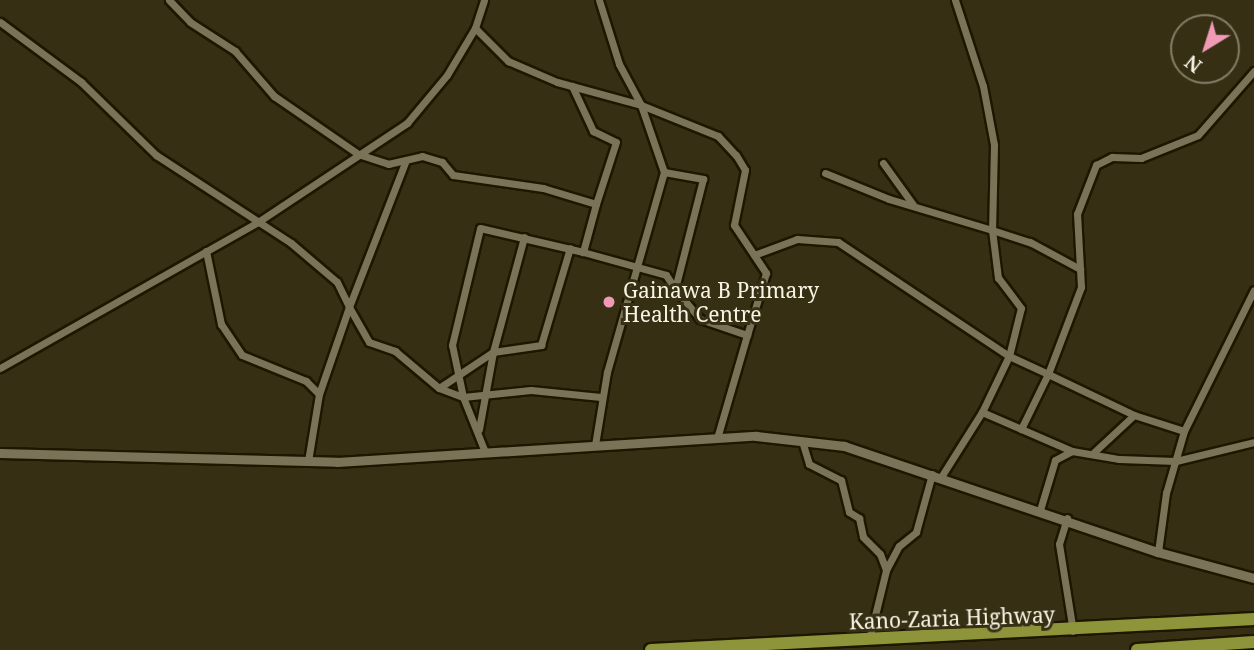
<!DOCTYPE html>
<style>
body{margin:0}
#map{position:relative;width:1254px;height:650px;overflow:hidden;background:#362f14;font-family:"Noto Serif",serif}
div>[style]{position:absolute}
.roads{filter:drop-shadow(2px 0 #1d1700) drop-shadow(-2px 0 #1d1700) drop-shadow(0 2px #1d1700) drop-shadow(0 -2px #1d1700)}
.minor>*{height:7px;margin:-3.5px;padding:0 3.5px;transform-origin:3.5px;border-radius:3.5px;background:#7b7357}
.tertiary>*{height:9px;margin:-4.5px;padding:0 4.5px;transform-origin:4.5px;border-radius:4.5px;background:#7b7357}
.trunk>*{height:12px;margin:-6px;padding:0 6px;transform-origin:6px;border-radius:6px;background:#8e943a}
.dots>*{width:19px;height:19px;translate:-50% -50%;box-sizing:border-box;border:4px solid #362f14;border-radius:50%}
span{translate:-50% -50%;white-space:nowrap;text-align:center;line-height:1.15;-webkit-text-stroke:6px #362f14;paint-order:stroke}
.poi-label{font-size:21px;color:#f7f3e3}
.left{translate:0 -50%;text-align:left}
.street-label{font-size:21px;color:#f7f3e3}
.north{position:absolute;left:1170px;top:14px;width:70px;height:70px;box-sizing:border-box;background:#362f14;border:2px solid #837d67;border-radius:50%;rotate:218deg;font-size:19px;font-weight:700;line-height:28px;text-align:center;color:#f7f3e3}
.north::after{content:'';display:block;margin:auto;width:24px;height:32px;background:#f09ab5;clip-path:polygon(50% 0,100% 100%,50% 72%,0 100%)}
</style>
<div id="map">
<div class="roads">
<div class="minor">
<i style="left:169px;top:0;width:30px;rotate:46deg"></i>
<i style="left:190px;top:22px;width:54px;rotate:32.8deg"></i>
<i style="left:235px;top:51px;width:60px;rotate:49.1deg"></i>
<i style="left:274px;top:96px;width:102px;rotate:34.6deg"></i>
<i style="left:358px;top:154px;width:32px;rotate:18deg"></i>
<i style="left:388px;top:164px;width:35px;rotate:-13deg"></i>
<i style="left:422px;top:156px;width:21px;rotate:17deg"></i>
<i style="left:442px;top:162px;width:17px;rotate:50deg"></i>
<i style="left:453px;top:175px;width:91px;rotate:8.2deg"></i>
<i style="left:543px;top:188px;width:55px;rotate:16.8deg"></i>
<i style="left:596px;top:204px;width:50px;rotate:105.2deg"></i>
<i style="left:583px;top:252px;width:86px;rotate:15.5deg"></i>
<i style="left:666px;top:275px;width:17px;rotate:57deg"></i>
<i style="left:599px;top:0;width:67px;rotate:72.6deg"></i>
<i style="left:619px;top:64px;width:47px;rotate:61.8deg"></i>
<i style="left:641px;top:105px;width:71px;rotate:71.1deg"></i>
<i style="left:664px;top:172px;width:40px;rotate:10deg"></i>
<i style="left:703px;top:179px;width:114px;rotate:104.3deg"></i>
<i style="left:675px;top:289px;width:39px;rotate:50deg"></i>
<i style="left:700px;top:319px;width:50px;rotate:18.8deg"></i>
<i style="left:747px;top:335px;width:107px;rotate:106.2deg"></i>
<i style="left:955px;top:0;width:90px;rotate:72deg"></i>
<i style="left:983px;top:86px;width:60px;rotate:79.4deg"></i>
<i style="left:994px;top:145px;width:85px;rotate:91.3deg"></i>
<i style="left:992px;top:230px;width:40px;rotate:18deg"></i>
<i style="left:1030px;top:242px;width:57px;rotate:28.4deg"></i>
<i style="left:0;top:22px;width:101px;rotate:36.5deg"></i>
<i style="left:81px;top:82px;width:105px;rotate:44.2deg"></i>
<i style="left:156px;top:155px;width:161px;rotate:33.1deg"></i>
<i style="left:291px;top:243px;width:60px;rotate:40.3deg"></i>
<i style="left:337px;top:282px;width:28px;rotate:64deg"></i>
<i style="left:349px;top:307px;width:92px;rotate:109deg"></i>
<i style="left:319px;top:394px;width:68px;rotate:99.3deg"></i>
<i style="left:475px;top:28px;width:47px;rotate:45deg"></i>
<i style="left:508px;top:61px;width:53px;rotate:23.2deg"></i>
<i style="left:557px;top:82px;width:87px;rotate:15.3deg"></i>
<i style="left:641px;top:105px;width:83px;rotate:21.9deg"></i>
<i style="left:718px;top:136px;width:26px;rotate:47deg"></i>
<i style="left:736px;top:155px;width:17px;rotate:59deg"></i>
<i style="left:745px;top:170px;width:56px;rotate:101.3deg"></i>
<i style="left:734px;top:225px;width:58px;rotate:56.3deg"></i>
<i style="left:766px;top:273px;width:65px;rotate:107deg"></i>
<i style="left:572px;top:86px;width:50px;rotate:65deg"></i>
<i style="left:593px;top:131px;width:25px;rotate:26deg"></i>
<i style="left:616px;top:142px;width:65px;rotate:107.9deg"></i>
<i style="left:406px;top:160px;width:158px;rotate:111.2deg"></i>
<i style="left:349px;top:307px;width:40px;rotate:60.3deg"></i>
<i style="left:369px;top:342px;width:28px;rotate:19deg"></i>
<i style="left:395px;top:351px;width:57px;rotate:40.1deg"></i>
<i style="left:439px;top:388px;width:26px;rotate:21deg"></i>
<i style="left:463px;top:397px;width:68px;rotate:-5.9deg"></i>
<i style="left:531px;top:390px;width:70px;rotate:5.7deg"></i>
<i style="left:883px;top:163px;width:53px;rotate:54.2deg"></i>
<i style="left:206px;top:251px;width:75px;rotate:78.4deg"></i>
<i style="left:221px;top:324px;width:37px;rotate:56deg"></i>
<i style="left:242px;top:355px;width:69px;rotate:22.1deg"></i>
<i style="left:306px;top:381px;width:18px;rotate:45deg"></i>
<i style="left:754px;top:255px;width:46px;rotate:-20.4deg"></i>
<i style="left:797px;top:239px;width:41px;rotate:4.2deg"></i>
<i style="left:838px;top:242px;width:206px;rotate:33.7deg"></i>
<i style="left:1009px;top:356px;width:49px;rotate:-76deg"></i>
<i style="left:1021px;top:308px;width:38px;rotate:-127deg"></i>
<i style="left:998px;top:278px;width:48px;rotate:-97.1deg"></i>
<i style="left:992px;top:230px;width:108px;rotate:-163.2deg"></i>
<i style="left:889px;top:199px;width:69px;rotate:-157.9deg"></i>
<i style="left:0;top:368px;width:296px;rotate:-29.5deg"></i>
<i style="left:258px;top:222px;width:179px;rotate:-33.6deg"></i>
<i style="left:407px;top:123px;width:62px;rotate:-50.2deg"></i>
<i style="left:447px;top:75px;width:55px;rotate:-59.2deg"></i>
<i style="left:475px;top:28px;width:29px;rotate:-72deg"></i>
<i style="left:439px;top:388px;width:65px;rotate:-33.7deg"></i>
<i style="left:493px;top:352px;width:119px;rotate:-74.9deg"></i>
<i style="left:982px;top:412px;width:62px;rotate:-64.3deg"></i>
<i style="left:1009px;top:356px;width:43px;rotate:24.8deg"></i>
<i style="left:1048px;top:374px;width:93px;rotate:-69.2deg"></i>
<i style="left:1081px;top:287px;width:73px;rotate:-93.1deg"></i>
<i style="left:1077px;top:214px;width:53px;rotate:-68.8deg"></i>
<i style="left:1096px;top:165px;width:18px;rotate:-27deg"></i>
<i style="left:1112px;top:157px;width:29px;rotate:2deg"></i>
<i style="left:1141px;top:158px;width:61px;rotate:-22deg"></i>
<i style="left:1198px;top:135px;width:85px;rotate:-48.8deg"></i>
<i style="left:479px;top:429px;width:78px;rotate:-79.7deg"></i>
<i style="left:493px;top:352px;width:49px;rotate:-8.3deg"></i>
<i style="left:541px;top:345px;width:101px;rotate:-73.4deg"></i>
<i style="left:1021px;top:429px;width:61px;rotate:-63.9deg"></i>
<i style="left:1048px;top:374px;width:95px;rotate:25.5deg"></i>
<i style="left:802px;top:441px;width:24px;rotate:73deg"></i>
<i style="left:809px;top:464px;width:36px;rotate:27deg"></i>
<i style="left:841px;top:480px;width:33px;rotate:76deg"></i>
<i style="left:849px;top:512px;width:12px;rotate:31deg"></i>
<i style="left:859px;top:518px;width:19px;rotate:78deg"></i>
<i style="left:863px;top:537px;width:24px;rotate:45deg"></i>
<i style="left:880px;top:554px;width:17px;rotate:69deg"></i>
<i style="left:595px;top:445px;width:74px;rotate:-80.7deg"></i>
<i style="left:607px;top:372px;width:208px;rotate:-74.1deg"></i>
<i style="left:485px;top:452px;width:59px;rotate:-111.8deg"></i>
<i style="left:463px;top:397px;width:53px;rotate:-101.9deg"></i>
<i style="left:452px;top:345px;width:120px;rotate:-76.5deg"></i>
<i style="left:480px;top:228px;width:106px;rotate:13.1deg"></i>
<i style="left:1092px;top:454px;width:57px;rotate:-42.9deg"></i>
<i style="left:1134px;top:415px;width:52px;rotate:17.7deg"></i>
<i style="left:1184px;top:431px;width:157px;rotate:-63.6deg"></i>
<i style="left:941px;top:477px;width:77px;rotate:-57.8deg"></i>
<i style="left:982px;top:412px;width:98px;rotate:23.4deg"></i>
<i style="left:1072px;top:451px;width:48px;rotate:9.7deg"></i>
<i style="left:1119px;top:459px;width:57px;rotate:2deg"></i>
<i style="left:1176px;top:461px;width:80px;rotate:-13.7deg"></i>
<i style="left:1040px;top:510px;width:52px;rotate:-73.3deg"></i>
<i style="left:1055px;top:460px;width:19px;rotate:-28deg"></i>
<i style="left:1067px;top:518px;width:27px;rotate:107deg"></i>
<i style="left:1059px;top:544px;width:88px;rotate:80.9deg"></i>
<i style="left:1158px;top:552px;width:60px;rotate:-82.3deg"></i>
<i style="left:1166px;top:493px;width:65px;rotate:-73.8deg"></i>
<i style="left:869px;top:640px;width:72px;rotate:-76.3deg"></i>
<i style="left:886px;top:570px;width:27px;rotate:-62deg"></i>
<i style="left:899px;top:546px;width:22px;rotate:-39deg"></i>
<i style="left:916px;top:532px;width:60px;rotate:-74.6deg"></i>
</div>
<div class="tertiary">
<i style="left:0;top:453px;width:337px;rotate:1.5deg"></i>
<i style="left:337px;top:462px;width:420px;rotate:-3.6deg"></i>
<i style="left:756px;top:436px;width:89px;rotate:6.5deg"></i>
<i style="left:844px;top:446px;width:331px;rotate:18.7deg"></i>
<i style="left:1158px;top:552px;width:99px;rotate:15.2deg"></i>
</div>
<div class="trunk">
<i style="left:651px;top:650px;width:604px;rotate:-2.94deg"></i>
<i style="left:1137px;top:650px;width:117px;rotate:-3.9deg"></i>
</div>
</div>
<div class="dots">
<i style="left:609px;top:302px;background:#f09ab5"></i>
</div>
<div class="poi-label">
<span class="left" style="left:623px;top:302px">Gainawa B Primary<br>Health Centre</span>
</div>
<div class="street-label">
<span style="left:952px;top:618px;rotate:-2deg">Kano-Zaria Highway</span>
</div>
<div class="north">N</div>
</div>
